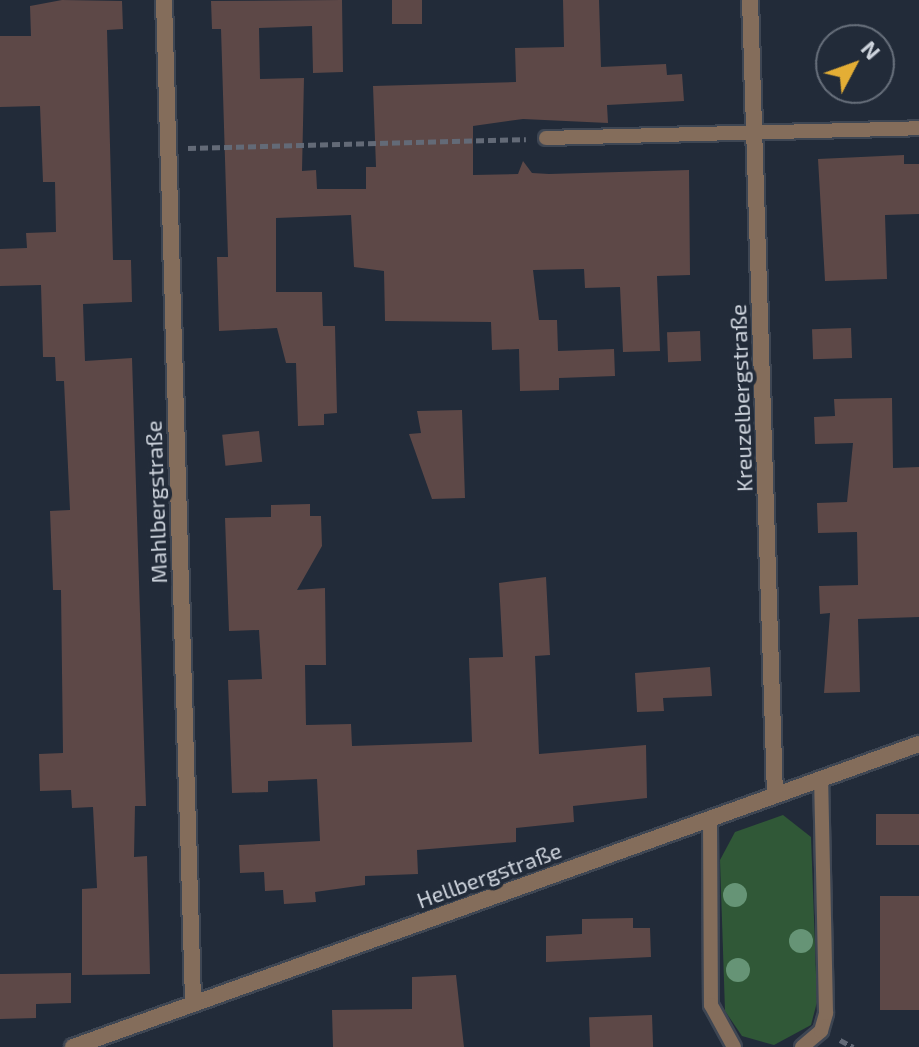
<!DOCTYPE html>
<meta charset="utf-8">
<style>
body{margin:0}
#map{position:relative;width:919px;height:1047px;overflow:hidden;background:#222b39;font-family:"Exo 2",sans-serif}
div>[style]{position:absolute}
.green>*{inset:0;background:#305837}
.building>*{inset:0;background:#5d4847;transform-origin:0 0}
.path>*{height:5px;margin-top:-2.5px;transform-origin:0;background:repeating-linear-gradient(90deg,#636a77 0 8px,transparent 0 12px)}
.roads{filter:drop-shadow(2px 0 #3e4653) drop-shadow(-2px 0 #3e4653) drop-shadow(0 2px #3e4653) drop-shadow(0 -2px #3e4653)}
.lane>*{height:14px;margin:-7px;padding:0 7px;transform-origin:7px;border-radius:7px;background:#846d5b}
.street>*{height:16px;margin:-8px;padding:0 8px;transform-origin:8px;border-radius:8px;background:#846d5b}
.trees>*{width:24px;height:24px;margin:-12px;border-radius:50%;background:#669476}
span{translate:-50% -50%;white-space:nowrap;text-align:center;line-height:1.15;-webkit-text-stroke:8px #222b39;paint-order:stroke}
.street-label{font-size:22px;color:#cfd5de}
.north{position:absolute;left:815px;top:24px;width:80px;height:80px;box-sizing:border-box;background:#222b39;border:2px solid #676f7b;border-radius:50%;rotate:49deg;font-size:22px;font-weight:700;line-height:32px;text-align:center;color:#cfd5de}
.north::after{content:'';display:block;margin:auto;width:28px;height:36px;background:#e4ae35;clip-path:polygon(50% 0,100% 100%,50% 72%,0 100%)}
</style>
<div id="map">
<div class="green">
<i style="clip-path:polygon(783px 815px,811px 837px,817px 1002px,811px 1025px,774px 1045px,742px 1036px,725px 1011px,720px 860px,735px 832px)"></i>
</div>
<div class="building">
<i style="clip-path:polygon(62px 0,122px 1px,123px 29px,107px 30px,113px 260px,131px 260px,132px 302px,83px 304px,85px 361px,132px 358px,146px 806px,135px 806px,134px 857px,147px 856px,150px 974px,82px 975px,82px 889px,97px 888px,93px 807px,72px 808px,71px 790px,40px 791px,39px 754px,63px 753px,61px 590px,53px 590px,50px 511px,70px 510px,64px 381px,56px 381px,55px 357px,43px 357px,41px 285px,0 286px,0 249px,27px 248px,26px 233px,56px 232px,55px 182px,43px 182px,40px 106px,0 107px,0 36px,31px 36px,30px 6px)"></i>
<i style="clip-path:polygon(342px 0,343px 72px,313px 73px,312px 26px,259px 28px,260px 79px,304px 78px,302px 171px,316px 170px,317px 189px,366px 189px,366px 167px,376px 167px,373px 86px,516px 82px,515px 48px,564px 47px,563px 0,599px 0,601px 67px,666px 64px,667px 75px,682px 74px,684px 101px,607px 105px,608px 123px,523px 119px,473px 126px,473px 175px,518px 174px,523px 161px,532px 173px,549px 174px,689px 170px,690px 275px,657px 276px,660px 351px,623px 352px,620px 287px,585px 288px,584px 269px,533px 270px,539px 320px,557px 320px,558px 351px,614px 349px,615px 376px,559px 378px,559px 390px,520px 391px,519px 349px,492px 350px,491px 322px,385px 321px,384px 271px,354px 267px,351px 215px,276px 218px,276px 292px,322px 292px,323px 326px,335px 326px,337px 413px,324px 414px,324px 425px,298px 426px,296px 363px,286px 363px,277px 328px,219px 331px,217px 257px,228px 257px,221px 29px,212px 29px,211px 1px)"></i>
<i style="left:392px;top:0;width:30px;height:24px"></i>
<i style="clip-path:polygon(904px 155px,904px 164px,919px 164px,919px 214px,885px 215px,887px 279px,825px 281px,818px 159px)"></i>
<i style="left:851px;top:328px;width:30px;height:39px;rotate:88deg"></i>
<i style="left:700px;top:331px;width:30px;height:33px;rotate:88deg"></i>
<i style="clip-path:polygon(892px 398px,893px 468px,919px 467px,919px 617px,858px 619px,860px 692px,824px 693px,830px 613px,820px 614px,819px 586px,858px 585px,857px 532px,818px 533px,817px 503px,847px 502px,853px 443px,815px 444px,814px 417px,835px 416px,834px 399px)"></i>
<i style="clip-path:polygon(462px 410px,465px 498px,432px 499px,409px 434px,421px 433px,417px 411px)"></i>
<i style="left:259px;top:431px;width:31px;height:37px;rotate:84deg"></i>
<i style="clip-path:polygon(310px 504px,310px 516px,321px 516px,322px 546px,297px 590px,325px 588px,326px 665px,305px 665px,306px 725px,351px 724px,352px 746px,472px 742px,469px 658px,503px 657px,499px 583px,546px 577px,550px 655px,535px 656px,539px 754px,646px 745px,647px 798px,573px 806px,574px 822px,516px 828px,516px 842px,417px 850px,418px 874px,365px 876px,365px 885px,315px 892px,316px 902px,284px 904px,283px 890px,265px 891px,264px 872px,240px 873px,239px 845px,320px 841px,317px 779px,268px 781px,268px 792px,232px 793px,228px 680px,262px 679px,259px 630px,229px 631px,225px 518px,271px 517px,271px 505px)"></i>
<i style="clip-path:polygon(710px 667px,712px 696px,663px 698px,664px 711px,637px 712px,635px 673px)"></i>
<i style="left:919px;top:814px;width:31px;height:43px;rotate:90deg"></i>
<i style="left:919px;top:896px;width:114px;height:39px;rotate:90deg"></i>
<i style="clip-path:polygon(633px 918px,633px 928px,650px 928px,651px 957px,546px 962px,546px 936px,582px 934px,582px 919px)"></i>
<i style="clip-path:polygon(71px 973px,71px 1003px,36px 1004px,36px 1018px,0 1019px,0 974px)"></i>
<i style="clip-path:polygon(456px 975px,464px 1047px,333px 1047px,332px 1010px,412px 1009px,412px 977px)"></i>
<i style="left:652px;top:1015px;width:32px;height:63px;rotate:88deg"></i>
</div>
<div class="path">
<i style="left:188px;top:148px;width:338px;rotate:-1.5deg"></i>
<i style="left:840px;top:1040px;width:15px;rotate:28deg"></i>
</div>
<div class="roads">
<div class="lane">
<i style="left:546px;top:138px;width:373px;rotate:-1.5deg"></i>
<i style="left:710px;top:821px;width:184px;rotate:89.7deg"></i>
<i style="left:711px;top:1005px;width:48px;rotate:61.3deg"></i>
<i style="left:802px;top:1047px;width:25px;rotate:-40deg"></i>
<i style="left:821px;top:1031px;width:19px;rotate:-74deg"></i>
<i style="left:826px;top:1013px;width:233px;rotate:-91.2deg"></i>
</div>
<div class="street">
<i style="left:164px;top:0;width:1003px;rotate:88.34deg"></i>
<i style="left:750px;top:0;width:795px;rotate:88.2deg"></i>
<i style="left:73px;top:1047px;width:899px;rotate:-19.71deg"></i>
</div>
</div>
<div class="trees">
<i style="left:735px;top:895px"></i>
<i style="left:801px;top:941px"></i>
<i style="left:738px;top:970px"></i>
</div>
<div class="street-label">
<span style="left:741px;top:398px;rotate:-92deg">Kreuzelbergstraße</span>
<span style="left:156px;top:502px;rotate:-92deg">Mahlbergstraße</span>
<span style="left:489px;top:875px;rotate:-20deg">Hellbergstraße</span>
</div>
<div class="north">N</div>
</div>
